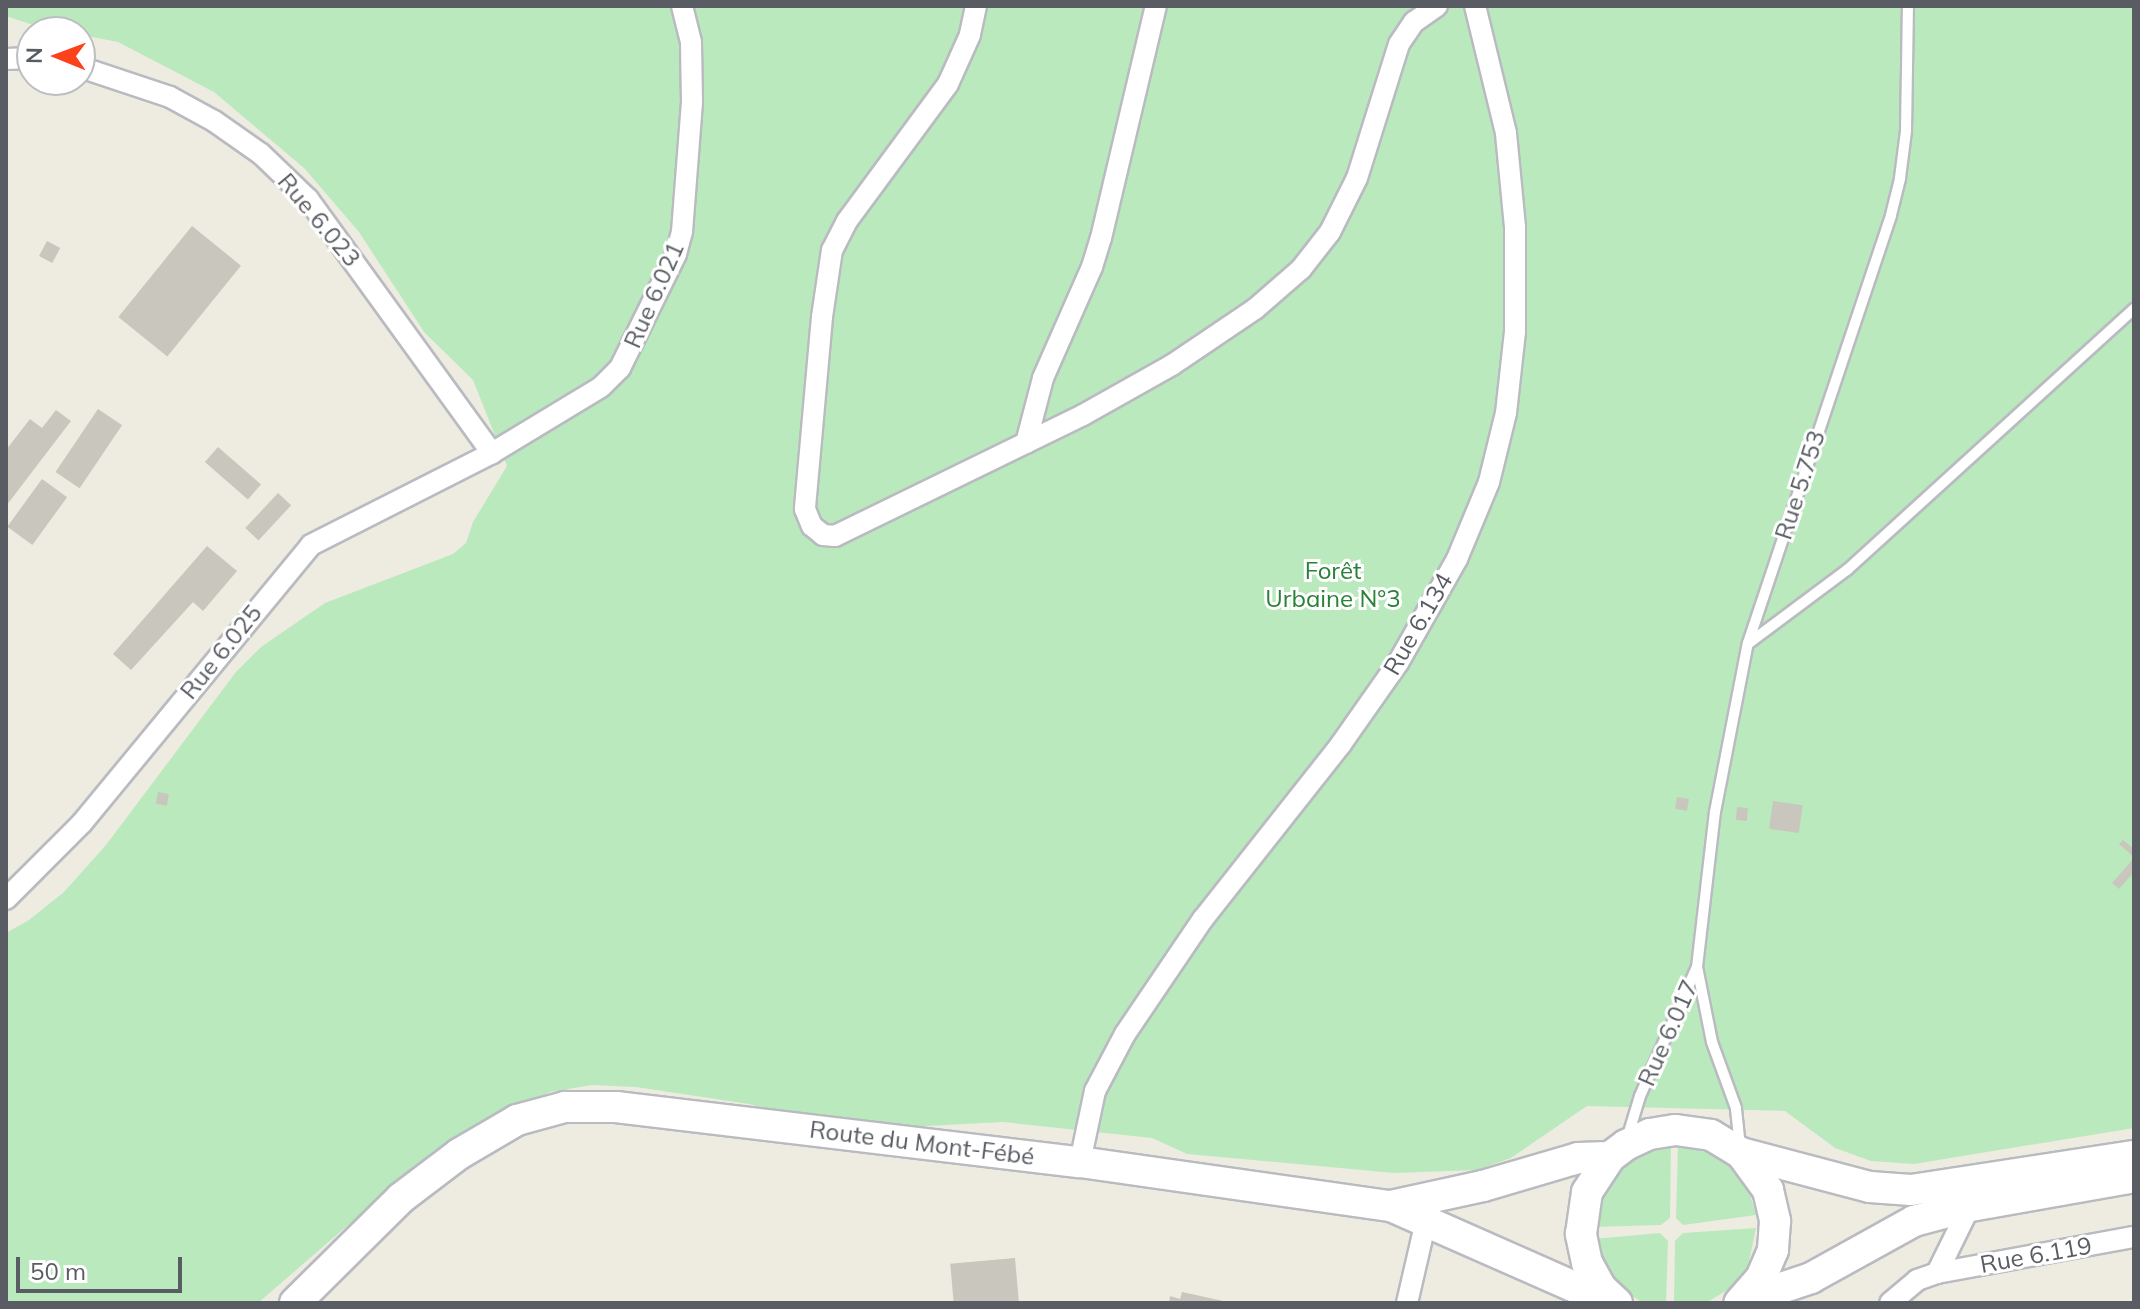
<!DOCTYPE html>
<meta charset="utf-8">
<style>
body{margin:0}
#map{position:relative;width:2140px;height:1309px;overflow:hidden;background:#eeece0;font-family:Mulish,sans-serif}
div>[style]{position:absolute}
.green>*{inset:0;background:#bae9be}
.building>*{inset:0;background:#c9c6bd;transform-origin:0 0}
.roads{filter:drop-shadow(2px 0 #b9bbc1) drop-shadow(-2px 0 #b9bbc1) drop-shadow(0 2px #b9bbc1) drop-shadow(0 -2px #b9bbc1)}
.lane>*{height:10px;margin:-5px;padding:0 5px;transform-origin:5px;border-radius:5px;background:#fff}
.street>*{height:20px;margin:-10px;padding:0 10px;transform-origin:10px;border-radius:10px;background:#fff}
.secondary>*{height:30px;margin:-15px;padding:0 15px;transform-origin:15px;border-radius:15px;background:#fff}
span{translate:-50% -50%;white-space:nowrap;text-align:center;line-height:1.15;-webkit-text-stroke:6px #fff;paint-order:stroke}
.street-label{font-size:24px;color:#595d63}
.park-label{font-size:24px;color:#2a8238}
.frame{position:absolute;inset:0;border:8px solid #595d63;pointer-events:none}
.north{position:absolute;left:16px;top:16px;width:80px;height:80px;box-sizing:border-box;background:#fff;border:2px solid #bdbec1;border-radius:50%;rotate:271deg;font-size:22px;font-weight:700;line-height:32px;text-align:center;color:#595d63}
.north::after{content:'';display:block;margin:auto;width:28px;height:36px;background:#fb421a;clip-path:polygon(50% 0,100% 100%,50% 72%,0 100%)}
.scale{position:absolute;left:16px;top:1257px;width:166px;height:36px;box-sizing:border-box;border:4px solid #595d63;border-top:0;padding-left:10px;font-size:24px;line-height:28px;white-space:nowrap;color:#595d63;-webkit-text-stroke:6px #fff;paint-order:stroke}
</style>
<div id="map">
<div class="green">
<i style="clip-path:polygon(6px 6px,2134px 6px,2134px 1128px,1914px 1164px,1871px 1161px,1835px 1148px,1785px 1111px,1587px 1106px,1511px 1158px,1477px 1170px,1394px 1173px,1187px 1154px,1152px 1138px,1003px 1122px,888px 1128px,804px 1118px,749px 1104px,636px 1087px,592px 1085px,550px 1092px,475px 1127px,369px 1207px,258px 1303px,6px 1303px,6px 933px,29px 920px,64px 892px,106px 845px,236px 672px,261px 647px,325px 603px,453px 554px,466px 543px,473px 522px,507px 466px,473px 380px,424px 332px,359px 232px,304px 168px,214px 92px,118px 42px,36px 26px,6px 16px)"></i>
<i style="clip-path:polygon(1671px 1145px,1670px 1218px,1661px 1225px,1593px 1227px,1602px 1189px,1617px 1168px,1638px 1153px)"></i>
<i style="clip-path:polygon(1678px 1145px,1713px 1154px,1734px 1169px,1749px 1191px,1756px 1215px,1683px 1225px,1676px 1218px)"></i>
<i style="clip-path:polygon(1756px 1228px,1748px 1266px,1732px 1287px,1706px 1303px,1674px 1303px,1675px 1241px,1683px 1233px)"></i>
<i style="clip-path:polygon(1660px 1233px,1668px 1241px,1666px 1303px,1643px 1303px,1616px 1285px,1601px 1264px,1593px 1239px)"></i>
</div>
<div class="building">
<i style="left:192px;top:226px;width:63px;height:117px;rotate:39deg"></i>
<i style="left:47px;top:241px;width:15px;height:17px;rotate:28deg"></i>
<i style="left:98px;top:409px;width:29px;height:76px;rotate:34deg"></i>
<i style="clip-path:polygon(56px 410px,71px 421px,6px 506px,6px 450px,30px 419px,42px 428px)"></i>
<i style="left:218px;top:447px;width:57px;height:20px;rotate:41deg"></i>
<i style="left:42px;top:479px;width:31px;height:59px;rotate:36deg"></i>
<i style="left:278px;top:493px;width:18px;height:48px;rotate:43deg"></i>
<i style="clip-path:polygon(207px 546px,237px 571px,203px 611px,193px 602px,131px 670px,113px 654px)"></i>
<i style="left:158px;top:792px;width:11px;height:12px;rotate:10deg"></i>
<i style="left:1677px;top:797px;width:12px;height:12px;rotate:9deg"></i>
<i style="left:1773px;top:801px;width:30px;height:28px;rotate:8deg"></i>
<i style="left:1737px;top:807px;width:11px;height:13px;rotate:5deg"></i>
<i style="clip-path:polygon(2123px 840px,2134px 849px,2134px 857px,2119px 844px)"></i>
<i style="clip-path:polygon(2134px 858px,2134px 872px,2119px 889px,2112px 883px)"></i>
<i style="left:1015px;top:1258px;width:45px;height:65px;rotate:85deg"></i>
<i style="clip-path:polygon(1182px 1292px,1228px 1302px,1228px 1303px,1169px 1303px,1170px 1296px,1180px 1299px)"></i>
</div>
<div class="roads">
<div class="lane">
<i style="left:1749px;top:643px;width:122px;rotate:-36.7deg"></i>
<i style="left:1847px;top:570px;width:388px;rotate:-42.3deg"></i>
<i style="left:1627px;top:1139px;width:45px;rotate:-73.2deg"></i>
<i style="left:1640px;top:1096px;width:139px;rotate:-66.2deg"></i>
<i style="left:1740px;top:1147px;width:39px;rotate:-96deg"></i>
<i style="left:1736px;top:1108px;width:70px;rotate:-110deg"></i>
<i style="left:1712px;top:1042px;width:76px;rotate:-101.3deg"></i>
<i style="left:1697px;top:967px;width:156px;rotate:-83.4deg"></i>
<i style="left:1715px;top:812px;width:172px;rotate:-79deg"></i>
<i style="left:1748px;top:643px;width:451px;rotate:-71.5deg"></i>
<i style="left:1891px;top:215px;width:38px;rotate:-76deg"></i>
<i style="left:1900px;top:178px;width:47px;rotate:-82.7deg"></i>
<i style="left:1906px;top:131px;width:125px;rotate:-89.1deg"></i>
</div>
<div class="street">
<i style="left:976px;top:6px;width:30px;rotate:102deg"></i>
<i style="left:970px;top:35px;width:54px;rotate:114.2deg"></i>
<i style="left:948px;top:84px;width:170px;rotate:126.4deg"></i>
<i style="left:847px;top:221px;width:33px;rotate:117deg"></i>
<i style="left:832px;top:250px;width:68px;rotate:98.5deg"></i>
<i style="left:822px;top:317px;width:193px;rotate:95.1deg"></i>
<i style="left:805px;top:509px;width:18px;rotate:68deg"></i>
<i style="left:812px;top:526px;width:14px;rotate:39deg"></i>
<i style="left:823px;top:535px;width:12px;rotate:5deg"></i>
<i style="left:835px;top:536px;width:276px;rotate:-26deg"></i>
<i style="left:1083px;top:415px;width:102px;rotate:-29.3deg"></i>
<i style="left:1172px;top:365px;width:100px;rotate:-34deg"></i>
<i style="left:1255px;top:309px;width:61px;rotate:-41deg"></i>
<i style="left:1301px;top:269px;width:47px;rotate:-51.9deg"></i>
<i style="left:1330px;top:232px;width:60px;rotate:-63.4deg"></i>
<i style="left:1357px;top:178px;width:140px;rotate:-72.6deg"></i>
<i style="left:1399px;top:44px;width:27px;rotate:-56deg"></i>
<i style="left:1414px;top:22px;width:28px;rotate:-35deg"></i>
<i style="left:6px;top:59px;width:26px;rotate:-2deg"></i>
<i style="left:80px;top:67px;width:95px;rotate:18.4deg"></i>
<i style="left:170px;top:97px;width:50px;rotate:28.6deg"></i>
<i style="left:214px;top:121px;width:57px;rotate:35.1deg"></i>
<i style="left:261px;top:154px;width:65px;rotate:43.8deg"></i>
<i style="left:308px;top:199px;width:314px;rotate:54.1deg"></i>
<i style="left:1026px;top:443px;width:67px;rotate:-75.3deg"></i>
<i style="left:1043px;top:378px;width:121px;rotate:-66.2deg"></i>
<i style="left:1092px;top:267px;width:30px;rotate:-73deg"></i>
<i style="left:1101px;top:238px;width:238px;rotate:-76.7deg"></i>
<i style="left:6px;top:899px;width:107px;rotate:-45deg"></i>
<i style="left:82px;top:823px;width:360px;rotate:-50.5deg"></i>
<i style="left:311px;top:545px;width:203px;rotate:-26.9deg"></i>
<i style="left:492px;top:453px;width:127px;rotate:-31.2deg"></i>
<i style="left:601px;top:387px;width:27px;rotate:-45deg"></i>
<i style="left:620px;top:368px;width:127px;rotate:-63.8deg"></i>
<i style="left:676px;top:254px;width:23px;rotate:-75deg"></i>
<i style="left:682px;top:232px;width:130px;rotate:-85.6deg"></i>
<i style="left:692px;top:102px;width:60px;rotate:-91deg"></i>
<i style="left:691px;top:42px;width:37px;rotate:-104deg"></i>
<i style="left:1080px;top:1162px;width:73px;rotate:-78.1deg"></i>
<i style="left:1095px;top:1091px;width:64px;rotate:-62.2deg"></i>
<i style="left:1125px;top:1034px;width:139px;rotate:-55.9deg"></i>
<i style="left:1203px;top:919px;width:223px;rotate:-51.7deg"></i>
<i style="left:1341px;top:744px;width:99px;rotate:-54.9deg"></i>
<i style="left:1398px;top:663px;width:120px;rotate:-60.4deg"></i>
<i style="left:1457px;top:559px;width:83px;rotate:-67.4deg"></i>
<i style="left:1489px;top:482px;width:71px;rotate:-76.2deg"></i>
<i style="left:1506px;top:413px;width:81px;rotate:-83.7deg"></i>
<i style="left:1515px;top:332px;width:105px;rotate:-90deg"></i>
<i style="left:1515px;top:227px;width:94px;rotate:-95.5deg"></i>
<i style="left:1506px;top:133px;width:131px;rotate:-103.7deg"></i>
<i style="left:1937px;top:1273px;width:200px;rotate:-10.4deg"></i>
<i style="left:1407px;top:1303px;width:84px;rotate:-77deg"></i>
<i style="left:1890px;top:1303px;width:35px;rotate:-40deg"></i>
<i style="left:1917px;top:1280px;width:21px;rotate:-19deg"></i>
<i style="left:1937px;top:1273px;width:75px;rotate:-63.8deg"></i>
</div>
<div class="secondary">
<i style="left:1741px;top:1153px;width:133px;rotate:14.8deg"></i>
<i style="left:1870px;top:1187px;width:41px;rotate:4.2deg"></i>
<i style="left:1911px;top:1190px;width:226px;rotate:-8.7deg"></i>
<i style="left:1391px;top:1206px;width:240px;rotate:23.8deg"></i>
<i style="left:1742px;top:1301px;width:73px;rotate:-18.4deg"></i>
<i style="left:1811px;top:1278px;width:118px;rotate:-29deg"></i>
<i style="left:1914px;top:1221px;width:58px;rotate:-15deg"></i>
<i style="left:1970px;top:1206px;width:167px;rotate:-10deg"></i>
<i style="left:295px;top:1303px;width:149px;rotate:-44.7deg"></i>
<i style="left:401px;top:1198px;width:73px;rotate:-37.2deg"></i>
<i style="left:459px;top:1154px;width:67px;rotate:-30.4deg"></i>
<i style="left:517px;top:1120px;width:50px;rotate:-15.2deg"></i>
<i style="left:565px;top:1107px;width:51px"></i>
<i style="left:616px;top:1107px;width:467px;rotate:6.8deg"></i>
<i style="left:1080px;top:1162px;width:314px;rotate:8.1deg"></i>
<i style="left:1391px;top:1206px;width:94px;rotate:-12.3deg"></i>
<i style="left:1483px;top:1186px;width:99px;rotate:-16.4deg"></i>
<i style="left:1578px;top:1158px;width:32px;rotate:-2deg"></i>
<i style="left:1617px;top:1303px;width:22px;rotate:-137deg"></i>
<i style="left:1601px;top:1288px;width:29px;rotate:-119deg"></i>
<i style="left:1587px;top:1263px;width:30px;rotate:-102deg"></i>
<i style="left:1581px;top:1234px;width:42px;rotate:-81.9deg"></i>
<i style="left:1587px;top:1192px;width:42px;rotate:-56.7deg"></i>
<i style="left:1610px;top:1157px;width:20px;rotate:-37deg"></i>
<i style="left:1626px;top:1145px;width:26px;rotate:-25deg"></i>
<i style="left:1650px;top:1134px;width:26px;rotate:-9deg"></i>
<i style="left:1676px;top:1130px;width:35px;rotate:8deg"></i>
<i style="left:1711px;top:1135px;width:35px;rotate:31deg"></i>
<i style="left:1741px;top:1153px;width:46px;rotate:53.9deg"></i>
<i style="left:1768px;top:1190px;width:32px;rotate:77deg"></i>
<i style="left:1775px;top:1221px;width:29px;rotate:94deg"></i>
<i style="left:1773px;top:1250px;width:30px;rotate:113deg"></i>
<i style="left:1761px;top:1278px;width:33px;rotate:131deg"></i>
</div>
</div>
<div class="street-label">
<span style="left:319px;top:220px;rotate:50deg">Rue 6.023</span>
<span style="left:654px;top:295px;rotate:-66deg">Rue 6.021</span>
<span style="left:1800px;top:485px;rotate:-72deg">Rue 5.753</span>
<span style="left:1418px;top:624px;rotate:-60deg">Rue 6.134</span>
<span style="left:221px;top:652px;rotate:-51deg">Rue 6.025</span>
<span style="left:1668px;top:1033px;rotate:-66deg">Rue 6.017</span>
<span style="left:922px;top:1143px;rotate:7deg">Route du Mont-Fébé</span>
<span style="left:2036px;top:1255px;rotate:-10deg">Rue 6.119</span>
</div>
<div class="park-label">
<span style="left:1333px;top:585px">Forêt<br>Urbaine N°3</span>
</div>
<div class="frame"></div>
<div class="north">N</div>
<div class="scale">50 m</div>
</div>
